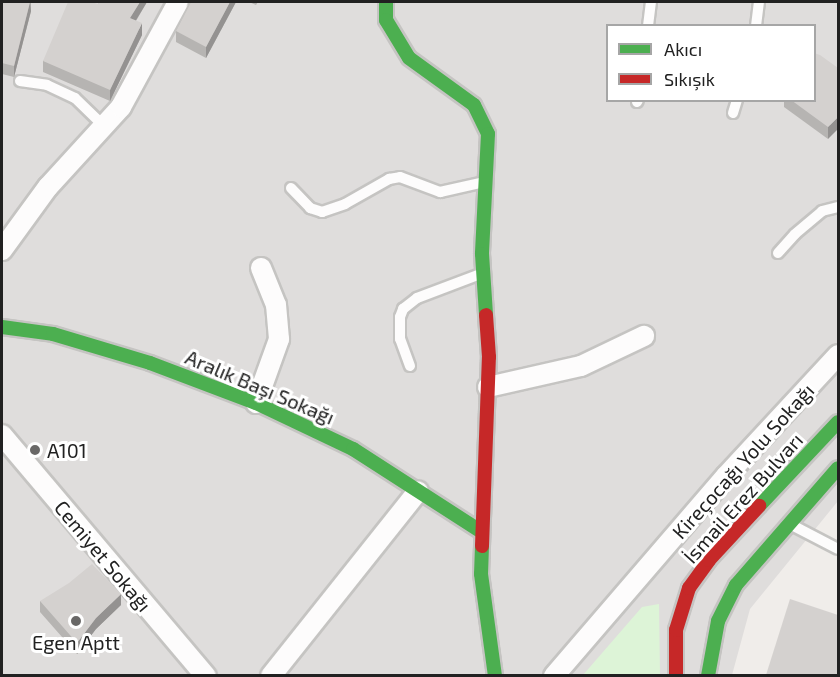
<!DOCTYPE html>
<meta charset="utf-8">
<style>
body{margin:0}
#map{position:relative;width:840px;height:677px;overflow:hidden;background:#f0edea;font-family:"Exo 2",sans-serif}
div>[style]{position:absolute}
.residential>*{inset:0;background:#dfdddc}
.park>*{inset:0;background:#ddf4d7}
.roads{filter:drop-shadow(2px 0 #c5c4c2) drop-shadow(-2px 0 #c5c4c2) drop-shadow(0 2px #c5c4c2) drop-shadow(0 -2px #c5c4c2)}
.lane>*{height:10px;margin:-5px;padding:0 5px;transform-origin:5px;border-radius:5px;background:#fdfcfc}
.street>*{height:20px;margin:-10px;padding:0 10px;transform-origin:10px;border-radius:10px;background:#fdfcfc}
.fast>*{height:14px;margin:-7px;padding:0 7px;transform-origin:7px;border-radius:7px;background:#4caf50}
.jam>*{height:14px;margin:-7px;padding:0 7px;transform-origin:7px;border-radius:7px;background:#c62828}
.wall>*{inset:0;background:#b6b4b2}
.shaded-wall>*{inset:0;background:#949291}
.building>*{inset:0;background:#d4d1cf}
.dots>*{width:16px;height:16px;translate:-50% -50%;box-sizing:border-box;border:3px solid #fff;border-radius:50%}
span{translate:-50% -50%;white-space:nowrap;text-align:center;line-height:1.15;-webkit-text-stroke:6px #fff;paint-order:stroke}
.street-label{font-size:20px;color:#212121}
.poi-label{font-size:20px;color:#212121}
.left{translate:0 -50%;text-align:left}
.frame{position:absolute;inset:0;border:3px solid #212121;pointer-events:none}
.legend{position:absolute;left:606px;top:24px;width:210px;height:78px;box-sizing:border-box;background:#fff;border:2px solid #a6a6a6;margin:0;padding:8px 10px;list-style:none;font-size:18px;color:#212121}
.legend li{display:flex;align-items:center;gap:12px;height:30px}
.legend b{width:30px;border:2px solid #a6a6a6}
</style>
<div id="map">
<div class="residential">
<i style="clip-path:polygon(evenodd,2px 2px,838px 2px,838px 501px,750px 609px,732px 675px,2px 675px,2px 2px,608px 26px,814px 26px,814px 100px,608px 100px,608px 26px)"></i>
</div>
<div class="park">
<i style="clip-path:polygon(659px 604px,660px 675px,583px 675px,642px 607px)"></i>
</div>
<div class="roads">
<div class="lane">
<i style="left:648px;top:26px;width:24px;rotate:-83deg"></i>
<i style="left:756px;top:26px;width:24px;rotate:-83deg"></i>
<i style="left:20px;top:81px;width:27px;rotate:8deg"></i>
<i style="left:47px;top:85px;width:31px;rotate:25deg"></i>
<i style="left:75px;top:98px;width:40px;rotate:44deg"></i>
<i style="left:637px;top:102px;width:2px;rotate:-63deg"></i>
<i style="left:733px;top:113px;width:14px;rotate:-73deg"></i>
<i style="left:291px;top:188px;width:28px;rotate:46deg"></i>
<i style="left:310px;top:208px;width:13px;rotate:18deg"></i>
<i style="left:322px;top:212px;width:24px;rotate:-19deg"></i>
<i style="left:345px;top:204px;width:51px;rotate:-29.6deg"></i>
<i style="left:389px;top:179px;width:11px;rotate:-10deg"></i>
<i style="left:400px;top:177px;width:43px;rotate:20.6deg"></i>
<i style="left:440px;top:192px;width:45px;rotate:-12.8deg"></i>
<i style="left:778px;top:253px;width:25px;rotate:-48deg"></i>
<i style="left:795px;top:234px;width:35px;rotate:-40deg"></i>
<i style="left:822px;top:211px;width:16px;rotate:-14deg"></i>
<i style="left:410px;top:366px;width:29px;rotate:-110deg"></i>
<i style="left:400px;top:339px;width:22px;rotate:-90deg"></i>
<i style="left:400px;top:317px;width:9px;rotate:-69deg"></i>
<i style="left:403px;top:309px;width:18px;rotate:-38deg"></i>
<i style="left:417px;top:298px;width:71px;rotate:-20.7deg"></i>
<i style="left:788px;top:523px;width:56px;rotate:27.5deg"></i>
</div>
<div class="street">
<i style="left:2px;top:250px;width:78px;rotate:-53.9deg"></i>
<i style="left:48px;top:187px;width:108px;rotate:-47.6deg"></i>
<i style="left:121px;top:107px;width:119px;rotate:-61.5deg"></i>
<i style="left:488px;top:387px;width:95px;rotate:-12.7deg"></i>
<i style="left:581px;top:366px;width:70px;rotate:-25.5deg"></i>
<i style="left:256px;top:403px;width:68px;rotate:-70.2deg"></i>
<i style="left:279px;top:339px;width:34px;rotate:-95deg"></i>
<i style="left:276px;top:305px;width:40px;rotate:-112deg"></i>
<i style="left:2px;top:435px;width:316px;rotate:49.8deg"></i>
<i style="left:271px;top:676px;width:236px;rotate:-51.5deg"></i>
<i style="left:554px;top:676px;width:264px;rotate:-49.3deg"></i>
<i style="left:726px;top:476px;width:165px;rotate:-47.2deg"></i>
</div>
<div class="fast">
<i style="left:386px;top:2px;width:18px;rotate:90deg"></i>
<i style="left:386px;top:20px;width:44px;rotate:58.8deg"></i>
<i style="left:409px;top:58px;width:80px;rotate:35.9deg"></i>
<i style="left:474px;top:105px;width:32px;rotate:64deg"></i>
<i style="left:488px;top:134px;width:120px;rotate:92.9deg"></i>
<i style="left:482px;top:254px;width:61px;rotate:86.2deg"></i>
<i style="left:2px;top:327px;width:51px;rotate:7.8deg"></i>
<i style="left:53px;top:334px;width:101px;rotate:16.6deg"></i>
<i style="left:150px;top:363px;width:113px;rotate:20.7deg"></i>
<i style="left:256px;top:403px;width:107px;rotate:25.4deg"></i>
<i style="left:353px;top:449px;width:153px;rotate:32.8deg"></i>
<i style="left:759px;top:506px;width:115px;rotate:-46.8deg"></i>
<i style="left:482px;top:546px;width:28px;rotate:92deg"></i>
<i style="left:481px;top:574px;width:103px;rotate:82.2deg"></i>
<i style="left:708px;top:676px;width:56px;rotate:-79.7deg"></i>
<i style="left:718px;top:621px;width:40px;rotate:-63.4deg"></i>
<i style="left:736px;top:585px;width:155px;rotate:-48.9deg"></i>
</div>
<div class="jam">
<i style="left:482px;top:546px;width:189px;rotate:-87.9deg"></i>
<i style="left:489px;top:357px;width:42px;rotate:-94.1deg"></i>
<i style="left:676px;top:676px;width:46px;rotate:-90deg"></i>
<i style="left:676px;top:630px;width:44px;rotate:-72.8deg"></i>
<i style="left:689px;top:588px;width:34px;rotate:-54deg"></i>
<i style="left:709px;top:560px;width:74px;rotate:-47.2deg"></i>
</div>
</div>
<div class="wall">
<i style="clip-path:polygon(2px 2px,31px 2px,31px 11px,14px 77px,2px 74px)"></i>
<i style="clip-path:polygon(100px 2px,147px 2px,136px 21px,142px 35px,110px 101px,43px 72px,43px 61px)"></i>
<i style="clip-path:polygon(191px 2px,236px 2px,206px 58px,176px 42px,176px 31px)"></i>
<i style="clip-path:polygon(249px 2px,258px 2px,256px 5px)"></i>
<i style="clip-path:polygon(838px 68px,828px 139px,784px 107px,784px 100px,814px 100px)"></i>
<i style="clip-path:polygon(40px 601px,121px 605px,96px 629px,77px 654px,40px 612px)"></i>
</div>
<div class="shaded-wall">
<i style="clip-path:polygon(30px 2px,31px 11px,14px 77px,14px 66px)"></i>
<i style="clip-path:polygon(140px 2px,147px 2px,130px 30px,130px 18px)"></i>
<i style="clip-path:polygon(230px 2px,236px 2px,206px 58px,206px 47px)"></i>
<i style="clip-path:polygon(142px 23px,142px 35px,110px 101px,110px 90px)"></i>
<i style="clip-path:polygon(838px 117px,838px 129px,828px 139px,828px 127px)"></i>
<i style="clip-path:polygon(121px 594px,121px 605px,96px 629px,77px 654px,77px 643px,96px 618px)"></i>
</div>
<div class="building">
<i style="clip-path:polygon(2px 2px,30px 2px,14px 66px,2px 63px)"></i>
<i style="clip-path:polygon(68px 2px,91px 2px,98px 4px,100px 2px,140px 2px,130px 18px,142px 23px,110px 90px,43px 61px)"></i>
<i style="clip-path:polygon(191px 2px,230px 2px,206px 47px,176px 31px)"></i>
<i style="clip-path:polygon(814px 53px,820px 55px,838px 68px,838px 117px,828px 127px,791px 100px,814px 100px)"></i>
<i style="clip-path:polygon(92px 564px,121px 594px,96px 618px,77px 643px,40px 601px,69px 583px)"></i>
<i style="clip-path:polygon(790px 599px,838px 615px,838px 675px,766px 675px)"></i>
</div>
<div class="dots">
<i style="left:35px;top:450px;background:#696867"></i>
<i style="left:76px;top:621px;background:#696867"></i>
</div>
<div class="street-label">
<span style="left:260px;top:387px;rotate:23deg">Aralık Başı Sokağı</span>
<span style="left:743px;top:461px;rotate:-48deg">Kireçocağı Yolu Sokağı</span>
<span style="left:743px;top:498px;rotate:-48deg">İsmail Erez Bulvarı</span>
<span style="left:103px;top:556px;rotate:50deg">Cemiyet Sokağı</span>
</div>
<div class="poi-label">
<span class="left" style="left:47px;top:450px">A101</span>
<span style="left:76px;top:642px">Egen Aptt</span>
</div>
<div class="frame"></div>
<ul class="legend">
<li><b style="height:8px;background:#4caf50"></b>Akıcı</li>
<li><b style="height:8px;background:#c62828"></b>Sıkışık</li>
</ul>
</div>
